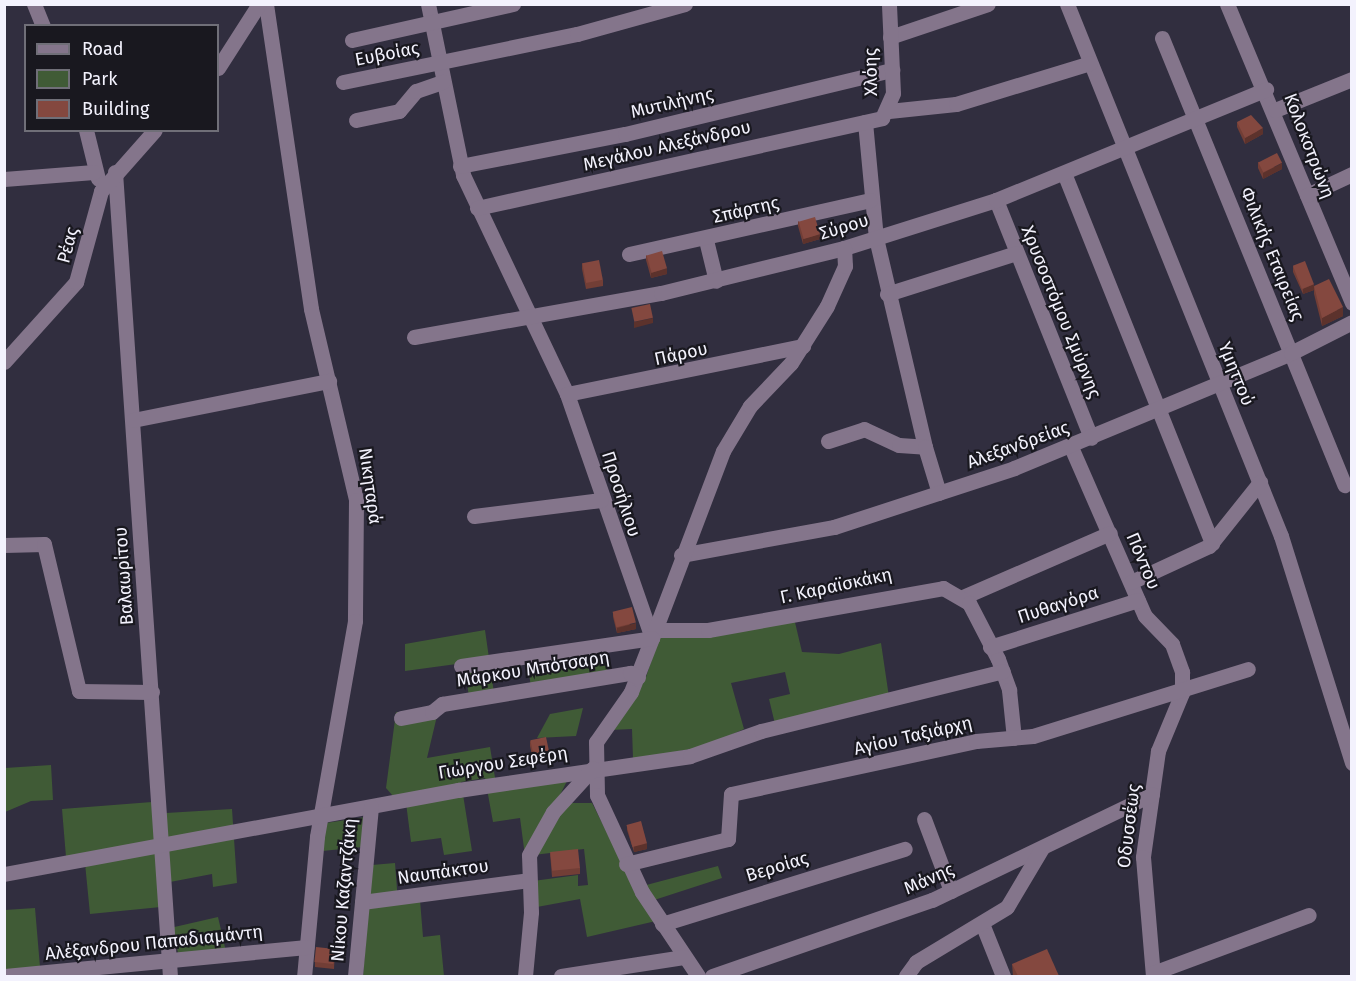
<!DOCTYPE html>
<meta charset="utf-8">
<style>
body{margin:0}
#map{position:relative;width:1356px;height:981px;overflow:hidden;background:#312e3f;font-family:"Fira Sans",sans-serif}
div>[style]{position:absolute}
.green>*{inset:0;background:#405b36;transform-origin:0 0}
.minor>*{height:15px;margin:-7.5px;padding:0 7.5px;transform-origin:7.5px;border-radius:7.5px;background:#84758b}
.wall>*{inset:0;background:#723e36}
.shaded-wall>*{inset:0;background:#5c322c}
.building>*{inset:0;background:#84483f;transform-origin:0 0}
span{translate:-50% -50%;white-space:nowrap;text-align:center;line-height:1.15;-webkit-text-stroke:4.5px #19181f;paint-order:stroke}
.street-label{font-size:18px;color:#f3f2fd}
.frame{position:absolute;inset:0;border:6px solid #f3f2fd;pointer-events:none}
.legend{position:absolute;left:24px;top:24px;width:195px;height:108px;box-sizing:border-box;background:#19181f;border:2px solid #706f78;margin:0;padding:8px 10px;list-style:none;font-size:18px;color:#f3f2fd}
.legend li{display:flex;align-items:center;gap:12px;height:30px}
.legend b{width:30px;border:2px solid #706f78}
</style>
<div id="map">
<div class="green">
<i style="clip-path:polygon(794px 618px,802px 652px,839px 654px,881px 643px,889px 697px,775px 724px,769px 699px,790px 694px,785px 672px,731px 683px,744px 729px,704px 747px,633px 759px,632px 729px,610px 730px,646px 677px,660px 635px)"></i>
<i style="clip-path:polygon(485px 630px,494px 693px,469px 697px,464px 663px,405px 671px,405px 644px)"></i>
<i style="left:604px;top:649px;width:25px;height:78px;rotate:81deg"></i>
<i style="clip-path:polygon(583px 708px,576px 736px,537px 738px,550px 714px)"></i>
<i style="clip-path:polygon(396px 712px,437px 716px,427px 758px,490px 747px,497px 790px,569px 777px,556px 803px,592px 803px,635px 888px,718px 866px,722px 878px,645px 903px,656px 921px,587px 937px,580px 899px,537px 907px,533px 881px,578px 875px,578px 886px,588px 885px,584px 849px,525px 856px,520px 818px,493px 822px,485px 778px,461px 782px,472px 851px,444px 855px,441px 838px,411px 842px,405px 795px,393px 796px,386px 788px)"></i>
<i style="clip-path:polygon(51px 765px,53px 800px,31px 801px,5px 812px,5px 768px)"></i>
<i style="clip-path:polygon(152px 802px,166px 813px,232px 809px,237px 883px,213px 887px,212px 874px,170px 882px,171px 906px,90px 914px,84px 853px,66px 857px,62px 809px)"></i>
<i style="clip-path:polygon(366px 817px,363px 847px,322px 851px,326px 823px)"></i>
<i style="clip-path:polygon(395px 863px,398px 902px,420px 900px,423px 937px,440px 935px,444px 976px,363px 976px,372px 865px)"></i>
<i style="clip-path:polygon(35px 908px,40px 967px,5px 970px,5px 910px)"></i>
<i style="left:218px;top:917px;width:37px;height:47px;rotate:77deg"></i>
</div>
<div class="minor">
<i style="left:34px;top:4px;width:24px;rotate:68deg"></i>
<i style="left:266px;top:4px;width:308px;rotate:81.6deg"></i>
<i style="left:311px;top:309px;width:196px;rotate:76.7deg"></i>
<i style="left:356px;top:500px;width:121px;rotate:90.5deg"></i>
<i style="left:355px;top:621px;width:219px;rotate:100deg"></i>
<i style="left:317px;top:837px;width:140px;rotate:95.3deg"></i>
<i style="left:428px;top:4px;width:175px;rotate:78.4deg"></i>
<i style="left:463px;top:175px;width:242px;rotate:64.6deg"></i>
<i style="left:567px;top:394px;width:258px;rotate:70.8deg"></i>
<i style="left:652px;top:638px;width:58px;rotate:111.3deg"></i>
<i style="left:631px;top:692px;width:61px;rotate:125deg"></i>
<i style="left:596px;top:742px;width:53px;rotate:88.9deg"></i>
<i style="left:597px;top:795px;width:107px;rotate:65.1deg"></i>
<i style="left:642px;top:892px;width:101px;rotate:56.3deg"></i>
<i style="left:1067px;top:4px;width:573px;rotate:68.09deg"></i>
<i style="left:1281px;top:536px;width:238px;rotate:72.6deg"></i>
<i style="left:1227px;top:4px;width:324px;rotate:67.3deg"></i>
<i style="left:890px;top:37px;width:103px;rotate:-18.6deg"></i>
<i style="left:1162px;top:38px;width:483px;rotate:67.8deg"></i>
<i style="left:352px;top:40px;width:165px;rotate:-12.6deg"></i>
<i style="left:218px;top:68px;width:76px;rotate:-57.4deg"></i>
<i style="left:343px;top:82px;width:239px;rotate:-11.6deg"></i>
<i style="left:577px;top:34px;width:112px;rotate:-15.5deg"></i>
<i style="left:1275px;top:110px;width:83px;rotate:-21.9deg"></i>
<i style="left:889px;top:111px;width:67px;rotate:-6deg"></i>
<i style="left:956px;top:104px;width:140px;rotate:-17deg"></i>
<i style="left:356px;top:120px;width:44px;rotate:-11.8deg"></i>
<i style="left:399px;top:111px;width:26px;rotate:-50deg"></i>
<i style="left:416px;top:91px;width:28px;rotate:-19deg"></i>
<i style="left:865px;top:122px;width:117px;rotate:84.6deg"></i>
<i style="left:876px;top:238px;width:215px;rotate:76.8deg"></i>
<i style="left:86px;top:130px;width:50px;rotate:76.2deg"></i>
<i style="left:460px;top:166px;width:168px;rotate:-11deg"></i>
<i style="left:625px;top:134px;width:275px;rotate:-13.5deg"></i>
<i style="left:115px;top:172px;width:806px;rotate:86.09deg"></i>
<i style="left:1064px;top:173px;width:399px;rotate:68.2deg"></i>
<i style="left:4px;top:179px;width:90px;rotate:-4.4deg"></i>
<i style="left:1307px;top:195px;width:50px;rotate:-25deg"></i>
<i style="left:996px;top:200px;width:256px;rotate:68.2deg"></i>
<i style="left:477px;top:208px;width:415px;rotate:-12.5deg"></i>
<i style="left:882px;top:118px;width:27px;rotate:-66deg"></i>
<i style="left:893px;top:93px;width:89px;rotate:-92.6deg"></i>
<i style="left:706px;top:240px;width:42px;rotate:76.3deg"></i>
<i style="left:629px;top:254px;width:247px;rotate:-12.6deg"></i>
<i style="left:887px;top:294px;width:135px;rotate:-17.6deg"></i>
<i style="left:414px;top:337px;width:251px;rotate:-10.1deg"></i>
<i style="left:661px;top:293px;width:188px;rotate:-13.8deg"></i>
<i style="left:844px;top:248px;width:159px;rotate:-17.5deg"></i>
<i style="left:996px;top:200px;width:292px;rotate:-22.3deg"></i>
<i style="left:4px;top:362px;width:108px;rotate:-48deg"></i>
<i style="left:76px;top:282px;width:94px;rotate:-74.6deg"></i>
<i style="left:101px;top:191px;width:81px;rotate:-48.5deg"></i>
<i style="left:567px;top:394px;width:241px;rotate:-11.5deg"></i>
<i style="left:133px;top:420px;width:200px;rotate:-11.3deg"></i>
<i style="left:828px;top:441px;width:38px;rotate:-18deg"></i>
<i style="left:864px;top:429px;width:38px;rotate:25deg"></i>
<i style="left:899px;top:445px;width:26px;rotate:4deg"></i>
<i style="left:925px;top:447px;width:48px;rotate:73.1deg"></i>
<i style="left:1071px;top:447px;width:184px;rotate:66.4deg"></i>
<i style="left:1145px;top:616px;width:39px;rotate:46deg"></i>
<i style="left:1172px;top:644px;width:30px;rotate:70deg"></i>
<i style="left:1182px;top:672px;width:21px;rotate:90deg"></i>
<i style="left:1182px;top:693px;width:63px;rotate:112.5deg"></i>
<i style="left:1158px;top:751px;width:107px;rotate:98.1deg"></i>
<i style="left:1143px;top:857px;width:119px;rotate:85.2deg"></i>
<i style="left:474px;top:516px;width:128px;rotate:-7.2deg"></i>
<i style="left:4px;top:545px;width:40px;rotate:-1.4deg"></i>
<i style="left:44px;top:544px;width:151px;rotate:76.6deg"></i>
<i style="left:79px;top:691px;width:73px;rotate:0.8deg"></i>
<i style="left:681px;top:555px;width:156px;rotate:-10.4deg"></i>
<i style="left:834px;top:527px;width:189px;rotate:-18.1deg"></i>
<i style="left:1014px;top:468px;width:300px;rotate:-22.5deg"></i>
<i style="left:1291px;top:353px;width:68px;rotate:-26.9deg"></i>
<i style="left:1131px;top:582px;width:86px;rotate:-24.8deg"></i>
<i style="left:1209px;top:546px;width:82px;rotate:-51.4deg"></i>
<i style="left:963px;top:597px;width:160px;rotate:-23.5deg"></i>
<i style="left:658px;top:630px;width:50px"></i>
<i style="left:708px;top:630px;width:239px;rotate:-10.1deg"></i>
<i style="left:943px;top:588px;width:30px;rotate:30deg"></i>
<i style="left:969px;top:603px;width:63px;rotate:62.6deg"></i>
<i style="left:998px;top:659px;width:33px;rotate:70deg"></i>
<i style="left:1009px;top:690px;width:48px;rotate:84.1deg"></i>
<i style="left:652px;top:638px;width:200px;rotate:-69.2deg"></i>
<i style="left:723px;top:451px;width:52px;rotate:-59deg"></i>
<i style="left:750px;top:406px;width:59px;rotate:-46.4deg"></i>
<i style="left:791px;top:363px;width:67px;rotate:-57.7deg"></i>
<i style="left:827px;top:306px;width:44px;rotate:-65.8deg"></i>
<i style="left:845px;top:266px;width:18px;rotate:-93deg"></i>
<i style="left:990px;top:647px;width:155px;rotate:-17.6deg"></i>
<i style="left:461px;top:666px;width:193px;rotate:-8.3deg"></i>
<i style="left:401px;top:718px;width:32px;rotate:-11deg"></i>
<i style="left:432px;top:712px;width:13px;rotate:-39deg"></i>
<i style="left:442px;top:704px;width:191px;rotate:-9.4deg"></i>
<i style="left:630px;top:673px;width:9px;rotate:27deg"></i>
<i style="left:924px;top:819px;width:77px;rotate:69.4deg"></i>
<i style="left:626px;top:864px;width:105px;rotate:-13.8deg"></i>
<i style="left:728px;top:839px;width:45px;rotate:-86.2deg"></i>
<i style="left:731px;top:794px;width:251px;rotate:-12.2deg"></i>
<i style="left:976px;top:741px;width:57px;rotate:-5deg"></i>
<i style="left:1033px;top:736px;width:225px;rotate:-17.3deg"></i>
<i style="left:4px;top:874px;width:462px;rotate:-10.5deg"></i>
<i style="left:458px;top:790px;width:234px;rotate:-8.3deg"></i>
<i style="left:690px;top:756px;width:75px;rotate:-19.4deg"></i>
<i style="left:761px;top:731px;width:249px;rotate:-13.9deg"></i>
<i style="left:362px;top:902px;width:168px;rotate:-7.5deg"></i>
<i style="left:662px;top:924px;width:254px;rotate:-17.2deg"></i>
<i style="left:983px;top:926px;width:54px;rotate:68.2deg"></i>
<i style="left:1153px;top:973px;width:166px;rotate:-20.4deg"></i>
<i style="left:5px;top:976px;width:303px;rotate:-5.5deg"></i>
<i style="left:355px;top:976px;width:170px;rotate:-84.6deg"></i>
<i style="left:525px;top:976px;width:64px;rotate:-84.6deg"></i>
<i style="left:531px;top:912px;width:57px;rotate:-92deg"></i>
<i style="left:529px;top:855px;width:49px;rotate:-60.8deg"></i>
<i style="left:553px;top:812px;width:59px;rotate:-47.7deg"></i>
<i style="left:561px;top:976px;width:124px;rotate:-8.8deg"></i>
<i style="left:712px;top:976px;width:233px;rotate:-19.1deg"></i>
<i style="left:932px;top:900px;width:244px;rotate:-25.7deg"></i>
<i style="left:906px;top:976px;width:17px;rotate:-54deg"></i>
<i style="left:916px;top:962px;width:106px;rotate:-31.1deg"></i>
<i style="left:1007px;top:907px;width:69px;rotate:-59.3deg"></i>
</div>
<div class="wall">
<i style="clip-path:polygon(1237px 122px,1263px 134px,1245px 144px,1237px 127px)"></i>
<i style="clip-path:polygon(1258px 162px,1282px 169px,1263px 179px,1258px 168px)"></i>
<i style="clip-path:polygon(798px 221px,820px 239px,803px 244px,798px 226px)"></i>
<i style="clip-path:polygon(646px 255px,667px 274px,651px 278px,646px 260px)"></i>
<i style="clip-path:polygon(582px 263px,603px 280px,603px 286px,586px 289px,582px 269px)"></i>
<i style="clip-path:polygon(1293px 266px,1314px 286px,1343px 316px,1322px 326px,1314px 294px,1314px 290px,1303px 294px,1293px 272px)"></i>
<i style="clip-path:polygon(613px 612px,636px 629px,617px 633px,613px 617px)"></i>
<i style="clip-path:polygon(530px 741px,549px 751px,549px 757px,533px 760px,530px 746px)"></i>
<i style="clip-path:polygon(627px 825px,647px 849px,634px 852px,627px 830px)"></i>
<i style="clip-path:polygon(550px 853px,580px 868px,580px 874px,552px 877px)"></i>
<i style="clip-path:polygon(335px 949px,334px 969px,315px 967px,315px 962px)"></i>
<i style="clip-path:polygon(1012px 964px,1059px 976px,1013px 976px)"></i>
</div>
<div class="shaded-wall">
<i style="clip-path:polygon(1263px 128px,1263px 134px,1245px 144px,1245px 138px)"></i>
<i style="clip-path:polygon(1282px 163px,1282px 169px,1263px 179px,1263px 173px)"></i>
<i style="clip-path:polygon(820px 234px,820px 239px,803px 244px,803px 239px)"></i>
<i style="clip-path:polygon(667px 268px,667px 274px,651px 278px,651px 273px)"></i>
<i style="clip-path:polygon(1314px 284px,1314px 290px,1303px 294px,1303px 289px)"></i>
<i style="clip-path:polygon(1343px 307px,1343px 316px,1322px 326px,1322px 318px)"></i>
<i style="clip-path:polygon(653px 318px,653px 323px,634px 328px,634px 322px)"></i>
<i style="clip-path:polygon(636px 623px,636px 629px,617px 633px,617px 628px)"></i>
<i style="clip-path:polygon(647px 843px,647px 849px,634px 852px,634px 846px)"></i>
</div>
<div class="building">
<i style="clip-path:polygon(1251px 115px,1263px 128px,1245px 138px,1237px 122px)"></i>
<i style="left:1277px;top:153px;width:11px;height:21px;rotate:63deg"></i>
<i style="left:815px;top:217px;width:18px;height:17px;rotate:74deg"></i>
<i style="left:662px;top:251px;width:18px;height:16px;rotate:74deg"></i>
<i style="left:599px;top:260px;width:20px;height:17px;rotate:79deg"></i>
<i style="left:1305px;top:261px;width:25px;height:13px;rotate:69deg"></i>
<i style="clip-path:polygon(1329px 279px,1343px 307px,1322px 318px,1314px 286px)"></i>
<i style="left:650px;top:304px;width:14px;height:19px;rotate:78deg"></i>
<i style="left:632px;top:607px;width:16px;height:20px;rotate:76deg"></i>
<i style="left:546px;top:737px;width:14px;height:16px;rotate:78deg"></i>
<i style="left:641px;top:821px;width:23px;height:15px;rotate:75deg"></i>
<i style="left:578px;top:849px;width:19px;height:28px;rotate:84deg"></i>
<i style="left:316px;top:947px;width:19px;height:15px;rotate:6deg"></i>
<i style="clip-path:polygon(1047px 949px,1059px 976px,1018px 976px,1012px 964px)"></i>
</div>
<div class="street-label">
<span style="left:387px;top:54px;rotate:-11deg">Ευβοίας</span>
<span style="left:871px;top:72px;rotate:-91deg">Χλόης</span>
<span style="left:672px;top:103px;rotate:-13deg">Μυτιλήνης</span>
<span style="left:667px;top:146px;rotate:-13deg">Μεγάλου Αλεξάνδρου</span>
<span style="left:1309px;top:146px;rotate:69deg">Κολοκοτρώνη</span>
<span style="left:746px;top:210px;rotate:-13deg">Σπάρτης</span>
<span style="left:844px;top:227px;rotate:-17deg">Σύρου</span>
<span style="left:68px;top:245px;rotate:-75deg">Ρέας</span>
<span style="left:1272px;top:254px;rotate:68deg">Φιλικής Εταιρείας</span>
<span style="left:1061px;top:312px;rotate:68deg">Χρυσοστόμου Σμύρνης</span>
<span style="left:681px;top:354px;rotate:-12deg">Πάρου</span>
<span style="left:1236px;top:374px;rotate:68deg">Υμηττού</span>
<span style="left:1018px;top:445px;rotate:-20deg">Αλεξανδρείας</span>
<span style="left:370px;top:486px;rotate:82deg">Νικηταρά</span>
<span style="left:621px;top:494px;rotate:72deg">Προσήλιου</span>
<span style="left:1143px;top:561px;rotate:67deg">Πόντου</span>
<span style="left:124px;top:576px;rotate:-94deg">Βαλαωρίτου</span>
<span style="left:836px;top:586px;rotate:-12deg">Γ. Καραϊσκάκη</span>
<span style="left:1058px;top:605px;rotate:-18deg">Πυθαγόρα</span>
<span style="left:533px;top:669px;rotate:-9deg">Μάρκου Μπότσαρη</span>
<span style="left:913px;top:736px;rotate:-13deg">Αγίου Ταξιάρχη</span>
<span style="left:503px;top:763px;rotate:-9deg">Γιώργου Σεφέρη</span>
<span style="left:1129px;top:826px;rotate:-83deg">Οδυσσέως</span>
<span style="left:777px;top:867px;rotate:-17deg">Βεροίας</span>
<span style="left:443px;top:872px;rotate:-8deg">Ναυπάκτου</span>
<span style="left:929px;top:879px;rotate:-24deg">Μάνης</span>
<span style="left:344px;top:890px;rotate:-85deg">Νίκου Καζαντζάκη</span>
<span style="left:154px;top:943px;rotate:-6deg">Αλέξανδρου Παπαδιαμάντη</span>
</div>
<div class="frame"></div>
<ul class="legend">
<li><b style="height:8px;background:#84758b"></b>Road</li>
<li><b style="height:16px;background:#405b36"></b>Park</li>
<li><b style="height:16px;background:#84483f"></b>Building</li>
</ul>
</div>
